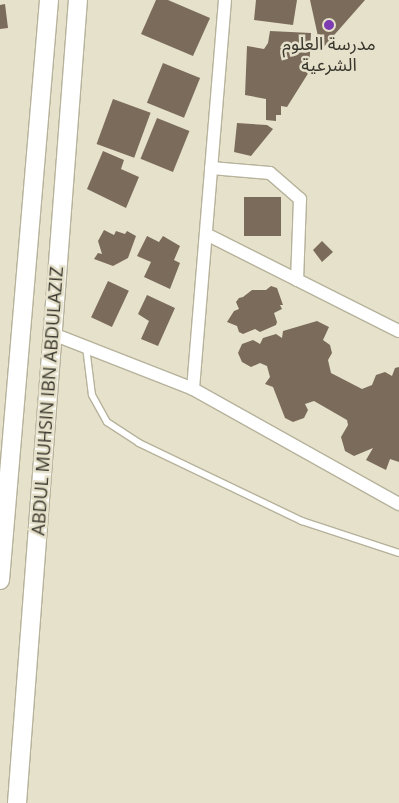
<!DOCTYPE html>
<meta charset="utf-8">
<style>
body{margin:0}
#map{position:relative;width:399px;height:803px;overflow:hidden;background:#e6e1ca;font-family:"Open Sans","Noto Sans Arabic",sans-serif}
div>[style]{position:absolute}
.building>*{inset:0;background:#7b6b5b;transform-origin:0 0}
.roads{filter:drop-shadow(1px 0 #b6b29b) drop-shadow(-1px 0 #b6b29b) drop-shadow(0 1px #b6b29b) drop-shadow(0 -1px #b6b29b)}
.service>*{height:6px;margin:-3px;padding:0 3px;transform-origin:3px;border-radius:3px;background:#fff}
.minor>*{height:12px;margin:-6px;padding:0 6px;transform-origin:6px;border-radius:6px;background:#fff}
.secondary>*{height:18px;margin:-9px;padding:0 9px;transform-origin:9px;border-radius:9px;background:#fff}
.dots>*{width:14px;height:14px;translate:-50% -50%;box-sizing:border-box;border:2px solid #e6e1ca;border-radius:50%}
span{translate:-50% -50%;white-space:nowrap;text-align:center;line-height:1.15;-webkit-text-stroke:5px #e6e1ca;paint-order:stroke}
.poi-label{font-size:18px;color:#38362d}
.street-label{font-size:18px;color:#38362d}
</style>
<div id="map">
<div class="building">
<i style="clip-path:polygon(156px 0,168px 0,210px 18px,193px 56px,141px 34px)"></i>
<i style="clip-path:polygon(256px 0,297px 0,293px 25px,254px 20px)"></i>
<i style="clip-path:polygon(310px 0,365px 0,321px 50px)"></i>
<i style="clip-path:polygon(5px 4px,8px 28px,0 29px,0 5px)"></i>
<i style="clip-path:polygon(270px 31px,311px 33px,309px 72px,287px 107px,281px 106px,281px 115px,276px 115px,276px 121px,266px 120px,266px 99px,245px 95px,247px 46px,264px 49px,268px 43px)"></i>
<i style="left:163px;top:63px;width:40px;height:43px;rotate:22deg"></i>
<i style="left:113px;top:99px;width:40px;height:48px;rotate:20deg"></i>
<i style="left:157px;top:118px;width:35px;height:44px;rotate:22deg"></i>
<i style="clip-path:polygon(237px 123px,267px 125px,273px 129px,251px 156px,234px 152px)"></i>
<i style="clip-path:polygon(103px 151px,124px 160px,121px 169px,139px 177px,126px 208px,87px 189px)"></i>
<i style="left:281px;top:197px;width:39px;height:37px;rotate:90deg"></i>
<i style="clip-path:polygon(104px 230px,114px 235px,116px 231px,125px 234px,127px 231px,136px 236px,128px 258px,113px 266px,94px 259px,98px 253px,102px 254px,98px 241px)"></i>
<i style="clip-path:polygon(147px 236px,159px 242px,163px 236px,180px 246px,174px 260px,180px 263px,170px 289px,144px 277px,151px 262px,137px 256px)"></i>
<i style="clip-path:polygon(322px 241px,333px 252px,322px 262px,313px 250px)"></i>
<i style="left:108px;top:281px;width:23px;height:40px;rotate:25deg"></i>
<i style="clip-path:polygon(271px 286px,277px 288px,283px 305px,280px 305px,282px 309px,274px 313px,277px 322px,276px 325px,260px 332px,255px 329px,243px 334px,239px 332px,237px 326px,227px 322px,234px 311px,239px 309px,236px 302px,239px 298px,243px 297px,252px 290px,266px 290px)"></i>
<i style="clip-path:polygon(147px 295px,175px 308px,158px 346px,141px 339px,149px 321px,138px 314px)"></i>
<i style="clip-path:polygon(317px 321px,329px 327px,323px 340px,330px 345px,332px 353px,328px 360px,331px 373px,362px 389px,372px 385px,376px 375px,385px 372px,392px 376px,395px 368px,399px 367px,399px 462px,390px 459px,386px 470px,366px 460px,373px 448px,354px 456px,345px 451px,341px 437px,348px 425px,347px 420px,314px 401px,305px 404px,308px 410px,304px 418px,293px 422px,285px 418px,273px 387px,265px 384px,270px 377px,267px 366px,260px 363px,251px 367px,242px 362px,238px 353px,242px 344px,253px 340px,260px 344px,263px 338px,276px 334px,282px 338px,283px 331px)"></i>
</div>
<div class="roads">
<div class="service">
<i style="left:86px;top:347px;width:48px;rotate:82.9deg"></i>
<i style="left:92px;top:395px;width:31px;rotate:61deg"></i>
<i style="left:107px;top:422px;width:38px;rotate:33deg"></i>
<i style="left:139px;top:443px;width:181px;rotate:25.6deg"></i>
<i style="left:302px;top:521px;width:102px;rotate:18.3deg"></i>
</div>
<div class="minor">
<i style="left:211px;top:168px;width:59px;rotate:4.8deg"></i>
<i style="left:270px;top:173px;width:40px;rotate:41deg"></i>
<i style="left:300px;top:199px;width:81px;rotate:92.1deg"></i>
<i style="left:206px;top:234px;width:216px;rotate:26.7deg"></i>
<i style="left:53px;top:334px;width:150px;rotate:21.4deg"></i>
<i style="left:193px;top:389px;width:236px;rotate:29.2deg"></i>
<i style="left:193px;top:389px;width:390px;rotate:-85.3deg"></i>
</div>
<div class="secondary">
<i style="left:0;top:580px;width:582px;rotate:-85.17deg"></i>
<i style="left:17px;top:803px;width:805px;rotate:-85.66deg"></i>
</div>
</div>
<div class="dots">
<i style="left:329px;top:25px;background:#7d3cb1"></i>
</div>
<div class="poi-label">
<span style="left:329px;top:54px">مدرسة العلوم<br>الشرعية</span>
</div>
<div class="street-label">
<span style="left:47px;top:401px;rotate:-86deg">ABDUL MUHSIN IBN ABDULAZIZ</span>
</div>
</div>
